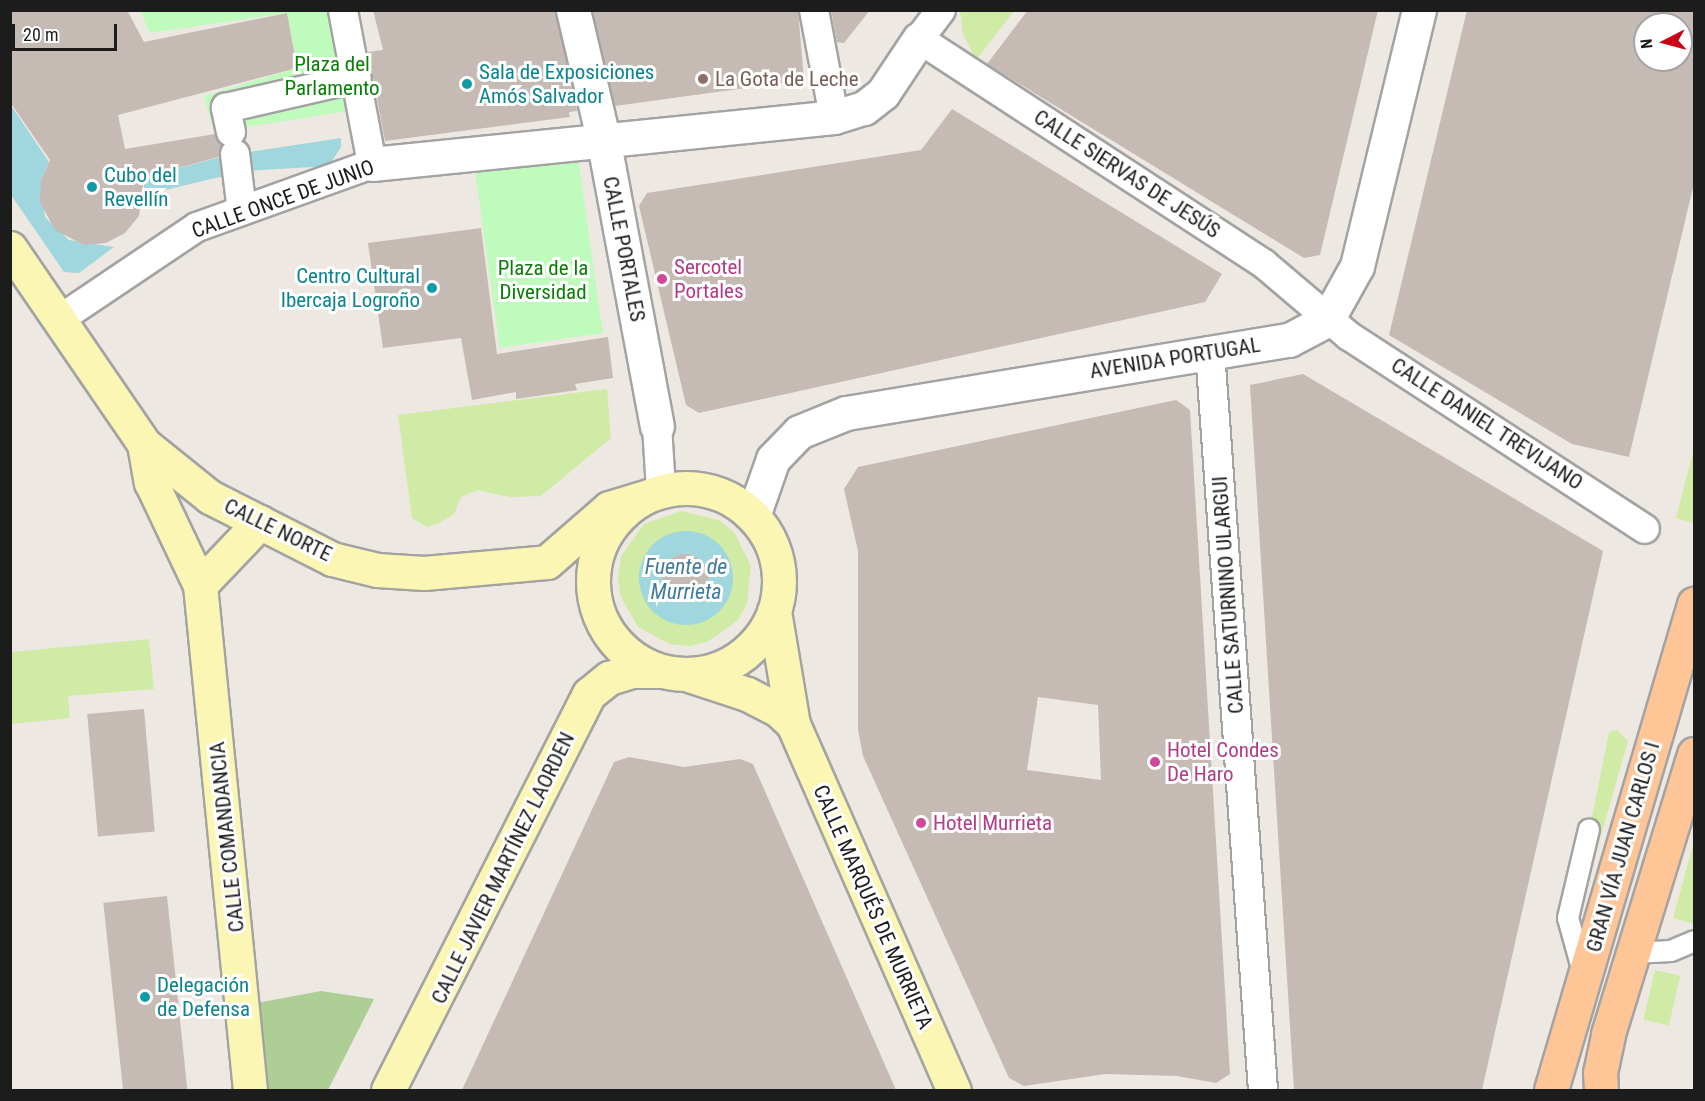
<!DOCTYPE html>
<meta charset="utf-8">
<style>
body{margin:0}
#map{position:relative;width:1705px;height:1101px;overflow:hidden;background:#eee8e2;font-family:"Roboto Condensed",sans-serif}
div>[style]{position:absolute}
.grass>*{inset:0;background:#d0eba5;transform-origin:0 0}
.forest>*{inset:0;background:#adcf95}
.park>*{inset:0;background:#bffbbc;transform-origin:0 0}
.water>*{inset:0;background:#a0d7de}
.round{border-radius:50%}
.building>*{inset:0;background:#c6bab5;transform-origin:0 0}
.roads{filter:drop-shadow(2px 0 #a3a3a3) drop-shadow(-2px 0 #a3a3a3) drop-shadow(0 2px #a3a3a3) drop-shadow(0 -2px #a3a3a3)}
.service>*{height:20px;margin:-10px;padding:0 10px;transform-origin:10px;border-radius:10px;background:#fff}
.pedestrian>*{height:28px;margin:-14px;padding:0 14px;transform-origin:14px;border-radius:14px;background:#fff}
.minor>*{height:33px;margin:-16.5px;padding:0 16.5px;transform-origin:16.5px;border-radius:16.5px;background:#fff}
.secondary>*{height:33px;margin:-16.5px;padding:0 16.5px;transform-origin:16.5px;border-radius:16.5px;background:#fbf6b3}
.secondary>.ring{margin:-16.5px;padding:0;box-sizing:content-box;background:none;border:33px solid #fbf6b3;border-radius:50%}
.primary>*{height:33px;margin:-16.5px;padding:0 16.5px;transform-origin:16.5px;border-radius:16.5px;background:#fec596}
.dots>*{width:16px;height:16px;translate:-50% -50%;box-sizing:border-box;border:3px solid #fff;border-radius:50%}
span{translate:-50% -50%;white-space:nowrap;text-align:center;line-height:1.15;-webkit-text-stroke:6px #fff;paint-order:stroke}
.park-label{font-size:21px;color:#0c7d08}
.culture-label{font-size:21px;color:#0d838f}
.left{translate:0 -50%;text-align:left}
.right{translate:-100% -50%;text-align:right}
.education-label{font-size:21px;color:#785e54}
.street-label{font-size:21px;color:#1c1c1c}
.hotel-label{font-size:21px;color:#b23c85}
.water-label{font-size:22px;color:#417b9e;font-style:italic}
.frame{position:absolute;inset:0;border:12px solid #1c1c1c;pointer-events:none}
.north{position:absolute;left:1633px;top:12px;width:60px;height:60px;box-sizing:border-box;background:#fff;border:2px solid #a4a4a4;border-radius:50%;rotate:264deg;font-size:16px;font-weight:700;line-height:24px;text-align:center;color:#1c1c1c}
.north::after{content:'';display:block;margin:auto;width:21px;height:27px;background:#c90018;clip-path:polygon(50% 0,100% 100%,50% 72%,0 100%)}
.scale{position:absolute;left:12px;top:24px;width:105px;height:27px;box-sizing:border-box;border:3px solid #1c1c1c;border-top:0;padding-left:8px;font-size:18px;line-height:21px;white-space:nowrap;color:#1c1c1c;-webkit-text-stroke:4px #fff;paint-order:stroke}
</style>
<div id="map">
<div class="grass">
<i style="clip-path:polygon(960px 11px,1014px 11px,976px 60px,963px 34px)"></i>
<i style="clip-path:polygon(607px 389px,611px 438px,541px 496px,510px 497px,477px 490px,461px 497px,454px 514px,437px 524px,427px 527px,412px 518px,398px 415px)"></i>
<i style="clip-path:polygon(1694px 448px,1694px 523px,1676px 518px)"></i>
<i style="clip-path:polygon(681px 511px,719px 520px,734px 532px,751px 566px,747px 604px,737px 621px,707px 642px,689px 646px,670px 644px,638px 627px,620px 595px,618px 576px,621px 556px,644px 524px)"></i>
<i style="clip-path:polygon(149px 639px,154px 689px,68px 696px,70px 718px,11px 724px,11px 652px)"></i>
<i style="clip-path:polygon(1617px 730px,1628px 741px,1588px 881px,1578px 887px,1609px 732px)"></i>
<i style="clip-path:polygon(1694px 841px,1694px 924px,1673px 918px)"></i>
<i style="left:1655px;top:970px;width:26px;height:51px;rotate:13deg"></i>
</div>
<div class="forest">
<i style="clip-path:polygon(321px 991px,374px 999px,328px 1090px,260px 1090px,252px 1004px)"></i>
</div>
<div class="park">
<i style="clip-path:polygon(140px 11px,357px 11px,374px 107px,214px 132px,204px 96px,297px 68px,287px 13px,150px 33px)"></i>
<i style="left:578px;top:157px;width:178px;height:104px;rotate:82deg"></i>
</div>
<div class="water">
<i style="clip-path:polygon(10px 104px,49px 162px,41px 180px,45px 217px,69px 240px,114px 247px,79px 273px,64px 272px,11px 195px)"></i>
<i style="clip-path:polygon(341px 138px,341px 147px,329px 166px,245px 171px,144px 195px,144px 177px,229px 155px)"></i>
<i class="round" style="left:639px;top:531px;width:94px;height:94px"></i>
</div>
<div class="building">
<i style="clip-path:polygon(10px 10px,127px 10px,144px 42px,287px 13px,297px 68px,118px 115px,125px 149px,215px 134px,222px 145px,219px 157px,144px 177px,139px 216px,125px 233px,106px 243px,84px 245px,55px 230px,40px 202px,41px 180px,50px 160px,10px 102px)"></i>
<i style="clip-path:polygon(373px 10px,555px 10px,577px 111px,569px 112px,570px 117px,385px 141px,368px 52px,383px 50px)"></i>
<i style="clip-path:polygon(592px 10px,798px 10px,804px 80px,615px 106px)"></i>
<i style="clip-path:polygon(831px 10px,870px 10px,844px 43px,837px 42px)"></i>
<i style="clip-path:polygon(1028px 10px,1378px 10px,1320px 255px,1304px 258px,987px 64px)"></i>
<i style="clip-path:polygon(evenodd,1467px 10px,1695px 10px,1695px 179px,1629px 457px,1572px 444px,1389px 335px,1467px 10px,1645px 24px,1681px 24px,1681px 60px,1645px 60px,1645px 24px)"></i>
<i style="clip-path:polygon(952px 109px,1222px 274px,1205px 302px,699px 413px,686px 405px,639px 206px,647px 193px,921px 150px)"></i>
<i style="clip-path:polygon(481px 228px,497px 354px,608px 337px,613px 378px,575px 384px,577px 390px,516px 399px,516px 392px,472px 400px,461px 338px,383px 348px,368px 243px)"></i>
<i style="clip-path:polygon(1303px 374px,1603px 551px,1482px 1090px,1294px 1090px,1250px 385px)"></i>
<i style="clip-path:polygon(evenodd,1176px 400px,1190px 410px,1230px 1074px,1216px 1083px,1177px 1076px,1105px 1074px,1024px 1086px,1009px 1078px,863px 756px,858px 730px,858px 551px,844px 489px,858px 467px,1176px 400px,1038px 697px,1098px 705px,1101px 780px,1027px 770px,1038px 697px)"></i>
<i class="round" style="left:662px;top:554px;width:46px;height:46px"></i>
<i style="left:144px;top:709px;width:123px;height:57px;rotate:85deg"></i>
<i style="clip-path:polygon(629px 757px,684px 767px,740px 759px,753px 764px,896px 1090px,462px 1090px,614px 762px)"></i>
<i style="left:167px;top:896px;width:195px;height:64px;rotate:84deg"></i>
</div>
<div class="roads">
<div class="service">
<i style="left:1634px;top:953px;width:37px;rotate:-3deg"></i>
<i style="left:1671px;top:951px;width:25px;rotate:-23deg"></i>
<i style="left:1583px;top:972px;width:56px;rotate:-105.5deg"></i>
<i style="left:1568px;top:918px;width:91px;rotate:-76.7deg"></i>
</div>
<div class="pedestrian">
<i style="left:814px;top:10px;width:109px;rotate:79.4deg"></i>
<i style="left:941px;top:10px;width:36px;rotate:127deg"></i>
<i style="left:919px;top:39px;width:412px;rotate:33.1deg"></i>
<i style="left:1264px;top:264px;width:111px;rotate:40.3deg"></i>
<i style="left:1349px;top:336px;width:353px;rotate:33.1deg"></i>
<i style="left:231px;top:132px;width:25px;rotate:-102deg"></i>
<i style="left:226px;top:108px;width:134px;rotate:-12.9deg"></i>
<i style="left:235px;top:154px;width:57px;rotate:83deg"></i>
<i style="left:60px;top:319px;width:165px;rotate:-33.9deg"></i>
<i style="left:197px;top:227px;width:186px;rotate:-19.8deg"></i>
<i style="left:372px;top:164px;width:157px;rotate:-100.7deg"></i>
<i style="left:1210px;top:351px;width:741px;rotate:85.9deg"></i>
<i style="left:657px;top:426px;width:64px;rotate:86.4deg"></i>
</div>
<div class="minor">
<i style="left:573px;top:10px;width:131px;rotate:76.8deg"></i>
<i style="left:603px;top:138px;width:293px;rotate:79.4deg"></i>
<i style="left:372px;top:164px;width:464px;rotate:-5.8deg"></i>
<i style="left:834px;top:117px;width:31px;rotate:-17deg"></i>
<i style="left:864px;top:108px;width:24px;rotate:-38deg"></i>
<i style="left:883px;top:93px;width:65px;rotate:-56.3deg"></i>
<i style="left:753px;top:516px;width:60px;rotate:-70.7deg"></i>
<i style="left:773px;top:459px;width:37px;rotate:-46deg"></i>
<i style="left:799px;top:432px;width:51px;rotate:-22deg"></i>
<i style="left:846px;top:413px;width:449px;rotate:-9.4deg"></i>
<i style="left:1289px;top:340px;width:43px;rotate:-27.8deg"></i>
<i style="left:1327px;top:320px;width:62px;rotate:-60.9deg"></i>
<i style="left:1357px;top:266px;width:263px;rotate:-76.4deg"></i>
</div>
<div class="secondary">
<i style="left:10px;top:248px;width:237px;rotate:55.6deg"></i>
<i style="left:144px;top:444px;width:85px;rotate:38.8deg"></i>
<i style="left:210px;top:497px;width:137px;rotate:26.9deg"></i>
<i style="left:332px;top:559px;width:46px;rotate:13.7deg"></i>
<i style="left:377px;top:570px;width:47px;rotate:3.7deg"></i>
<i style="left:424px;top:573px;width:123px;rotate:-5.1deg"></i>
<i style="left:547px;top:562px;width:82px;rotate:-41.1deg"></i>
<i style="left:609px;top:508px;width:37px;rotate:-17deg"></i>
<i style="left:144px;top:444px;width:39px;rotate:80deg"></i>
<i style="left:151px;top:482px;width:114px;rotate:64.6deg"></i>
<i style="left:200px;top:585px;width:507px;rotate:84.35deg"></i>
<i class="ring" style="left:593px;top:488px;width:153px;height:153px"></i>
<i style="left:200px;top:585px;width:87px;rotate:-46.4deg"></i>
<i style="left:774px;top:611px;width:115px;rotate:80.5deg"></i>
<i style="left:793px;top:724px;width:400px;rotate:66.3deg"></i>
<i style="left:689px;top:675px;width:61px;rotate:18.1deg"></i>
<i style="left:747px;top:694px;width:34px;rotate:27deg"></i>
<i style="left:777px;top:709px;width:22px;rotate:43deg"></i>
<i style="left:388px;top:1090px;width:444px;rotate:-63.1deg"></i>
<i style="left:589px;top:694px;width:26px;rotate:-39deg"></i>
<i style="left:609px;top:678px;width:24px;rotate:-17deg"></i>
<i style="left:632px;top:671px;width:26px"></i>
</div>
<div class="primary">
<i style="left:1551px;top:1090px;width:507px;rotate:-73.6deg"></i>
<i style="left:1601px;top:1090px;width:17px;rotate:-93deg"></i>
<i style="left:1600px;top:1073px;width:40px;rotate:-78deg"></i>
<i style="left:1608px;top:1034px;width:293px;rotate:-72.9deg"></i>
</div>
</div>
<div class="dots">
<i style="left:703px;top:79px;background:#8d6e63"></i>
<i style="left:467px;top:84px;background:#0f9aa8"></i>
<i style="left:92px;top:187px;background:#0f9aa8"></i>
<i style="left:662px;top:279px;background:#d1479c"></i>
<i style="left:432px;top:288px;background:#0f9aa8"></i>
<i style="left:1155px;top:762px;background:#d1479c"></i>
<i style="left:921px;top:823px;background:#d1479c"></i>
<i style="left:145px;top:997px;background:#0f9aa8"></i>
</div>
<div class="park-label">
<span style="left:332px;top:76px">Plaza del<br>Parlamento</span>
<span style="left:543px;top:280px">Plaza de la<br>Diversidad</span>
</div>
<div class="culture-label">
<span class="left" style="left:479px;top:84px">Sala de Exposiciones<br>Amós Salvador</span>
<span class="left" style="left:104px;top:187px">Cubo del<br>Revellín</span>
<span class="right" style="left:420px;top:288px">Centro Cultural<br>Ibercaja Logroño</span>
<span class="left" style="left:157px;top:997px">Delegación<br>de Defensa</span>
</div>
<div class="education-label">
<span class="left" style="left:715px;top:79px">La Gota de Leche</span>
</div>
<div class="street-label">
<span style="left:1127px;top:174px;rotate:33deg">CALLE SIERVAS DE JESÚS</span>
<span style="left:283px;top:199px;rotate:-20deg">CALLE ONCE DE JUNIO</span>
<span style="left:624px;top:249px;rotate:79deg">CALLE PORTALES</span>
<span style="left:1175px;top:358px;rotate:-9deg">AVENIDA PORTUGAL</span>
<span style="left:1487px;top:424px;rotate:33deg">CALLE DANIEL TREVIJANO</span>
<span style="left:278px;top:530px;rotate:26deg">CALLE NORTE</span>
<span style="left:1228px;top:595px;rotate:-94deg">CALLE SATURNINO ULARGUI</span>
<span style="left:227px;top:837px;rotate:-96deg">CALLE COMANDANCIA</span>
<span style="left:1623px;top:847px;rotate:-74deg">GRAN VÍA JUAN CARLOS I</span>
<span style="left:503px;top:868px;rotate:-64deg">CALLE JAVIER MARTÍNEZ LAORDEN</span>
<span style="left:873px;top:907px;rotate:66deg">CALLE MARQUÉS DE MURRIETA</span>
</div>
<div class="hotel-label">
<span class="left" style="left:674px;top:279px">Sercotel<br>Portales</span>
<span class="left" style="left:1167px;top:762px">Hotel Condes<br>De Haro</span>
<span class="left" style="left:933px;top:823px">Hotel Murrieta</span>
</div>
<div class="water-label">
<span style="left:686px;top:579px">Fuente de<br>Murrieta</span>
</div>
<div class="frame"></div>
<div class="north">N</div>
<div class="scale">20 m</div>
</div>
